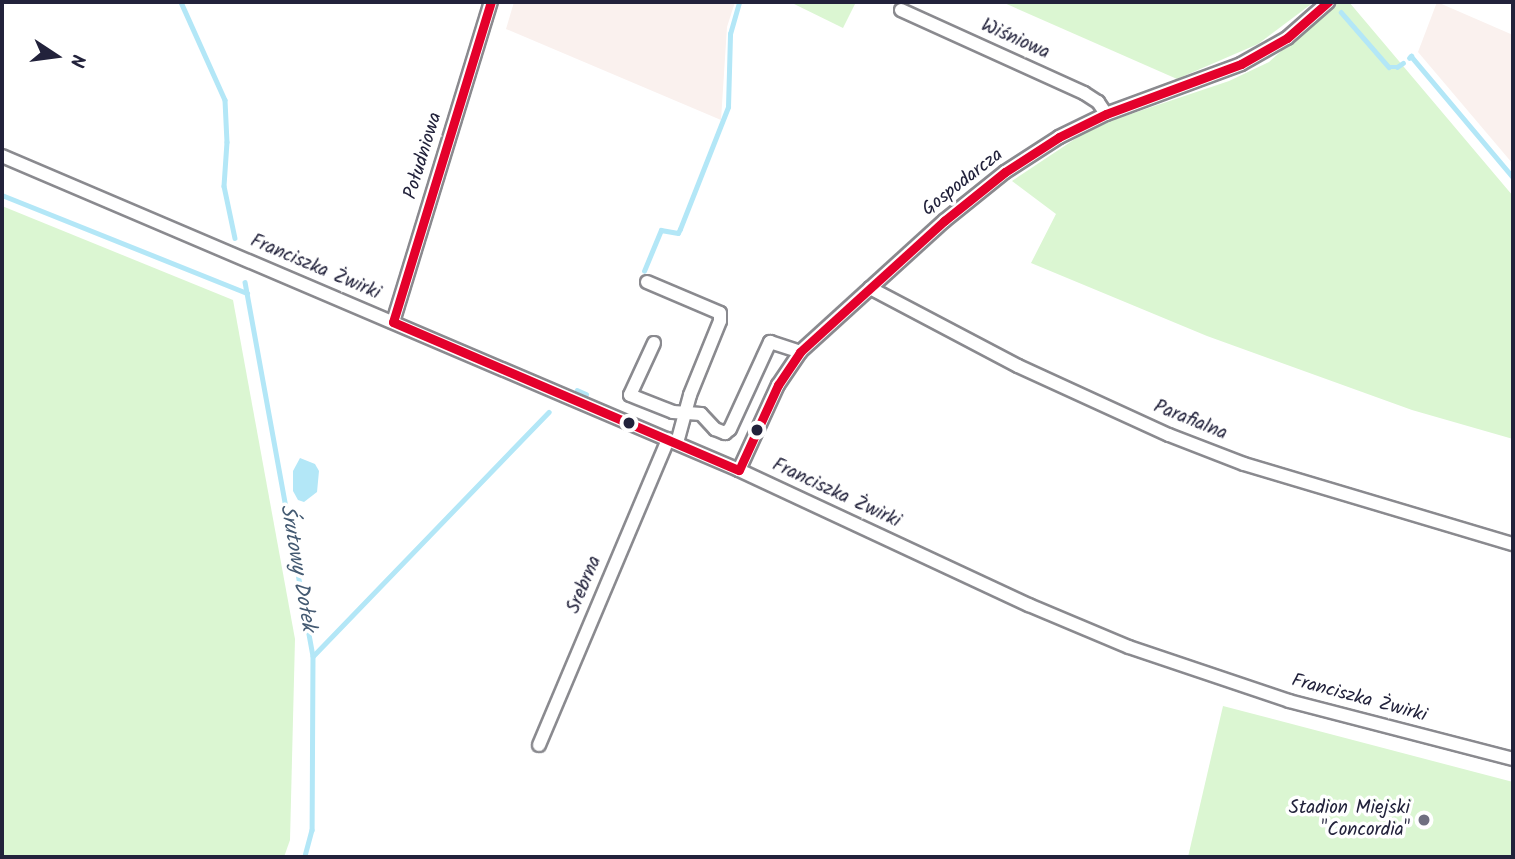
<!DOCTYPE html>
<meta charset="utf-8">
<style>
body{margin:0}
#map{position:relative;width:1515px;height:859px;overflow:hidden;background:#fff;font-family:Kalam,sans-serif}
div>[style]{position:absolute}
.built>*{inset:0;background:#faf1ee}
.green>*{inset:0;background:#dbf6d2}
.water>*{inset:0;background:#b3e7f7}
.stream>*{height:4.5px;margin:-2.25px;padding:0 2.25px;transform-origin:2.25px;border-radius:2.25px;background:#b3e7f7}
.roads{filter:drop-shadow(2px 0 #8a8a8f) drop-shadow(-2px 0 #8a8a8f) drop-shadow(0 2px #8a8a8f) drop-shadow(0 -2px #8a8a8f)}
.minor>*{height:12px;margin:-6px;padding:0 6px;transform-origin:6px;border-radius:6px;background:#fff}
.bus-1>*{height:9px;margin:-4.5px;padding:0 4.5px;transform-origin:4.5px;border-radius:4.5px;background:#e4002b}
.dots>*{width:19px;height:19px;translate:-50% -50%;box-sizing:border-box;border:4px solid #fff;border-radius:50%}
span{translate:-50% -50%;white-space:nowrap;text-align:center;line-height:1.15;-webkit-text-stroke:7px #fff;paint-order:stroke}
.street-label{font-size:19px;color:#22223b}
.poi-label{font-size:19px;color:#22223b}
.right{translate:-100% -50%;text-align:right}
.water-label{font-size:21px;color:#445a72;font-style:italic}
.frame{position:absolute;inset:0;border:4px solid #22223b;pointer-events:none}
.north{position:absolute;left:21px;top:21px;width:70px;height:70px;-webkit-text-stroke:5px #fff;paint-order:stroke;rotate:103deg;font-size:19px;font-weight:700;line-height:28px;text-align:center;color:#22223b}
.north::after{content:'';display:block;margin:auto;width:24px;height:32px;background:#22223b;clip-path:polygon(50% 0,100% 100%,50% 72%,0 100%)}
</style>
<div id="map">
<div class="built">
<i style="clip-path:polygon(514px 2px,735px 2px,727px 27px,721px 120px,506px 29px)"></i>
<i style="clip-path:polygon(1437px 2px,1513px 35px,1513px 164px,1418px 52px)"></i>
</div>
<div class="green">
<i style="clip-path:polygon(790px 2px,856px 2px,843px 28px)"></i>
<i style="clip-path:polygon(1002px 2px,1314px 2px,1258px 44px,1177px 79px)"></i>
<i style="clip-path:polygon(1337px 2px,1349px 2px,1513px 196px,1513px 439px,1412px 410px,1207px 336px,1031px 263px,1056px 214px,1012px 181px,1081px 135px,1116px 119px,1229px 81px,1269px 62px)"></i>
<i style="clip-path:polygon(2px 206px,233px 300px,295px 639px,290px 840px,284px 857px,2px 857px)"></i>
<i style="clip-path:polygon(1223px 706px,1513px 782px,1513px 857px,1188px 857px)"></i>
</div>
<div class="water">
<i style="clip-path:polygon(300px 458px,315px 464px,319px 471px,317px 492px,304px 502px,298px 500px,293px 491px,293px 471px)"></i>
</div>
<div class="stream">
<i style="left:181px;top:2px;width:107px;rotate:65.8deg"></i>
<i style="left:225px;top:100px;width:42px;rotate:87.3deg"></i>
<i style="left:227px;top:142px;width:44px;rotate:93.9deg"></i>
<i style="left:224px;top:186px;width:53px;rotate:78.1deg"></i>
<i style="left:1341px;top:12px;width:73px;rotate:48.9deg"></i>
<i style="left:1389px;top:67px;width:8px"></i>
<i style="left:1397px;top:67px;width:7px;rotate:-34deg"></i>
<i style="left:1409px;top:58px;width:3px;rotate:-45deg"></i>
<i style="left:1411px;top:56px;width:158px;rotate:49.9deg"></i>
<i style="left:2px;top:195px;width:264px;rotate:21.8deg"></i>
<i style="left:644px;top:271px;width:44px;rotate:-67.5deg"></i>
<i style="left:661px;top:230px;width:17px;rotate:10deg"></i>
<i style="left:678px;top:233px;width:4px;rotate:-63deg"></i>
<i style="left:680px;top:229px;width:131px;rotate:-68.5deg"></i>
<i style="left:728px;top:107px;width:73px;rotate:-88.4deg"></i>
<i style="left:730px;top:34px;width:33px;rotate:-74deg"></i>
<i style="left:245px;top:282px;width:380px;rotate:79.7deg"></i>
<i style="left:313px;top:656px;width:174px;rotate:90.3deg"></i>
<i style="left:312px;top:830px;width:28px;rotate:105deg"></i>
<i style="left:577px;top:390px;width:10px;rotate:24deg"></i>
<i style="left:313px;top:656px;width:339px;rotate:-46deg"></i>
</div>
<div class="roads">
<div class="minor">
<i style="left:901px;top:10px;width:201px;rotate:24.4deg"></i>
<i style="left:1084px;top:93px;width:17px;rotate:33deg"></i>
<i style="left:1098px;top:102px;width:14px;rotate:56deg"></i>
<i style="left:2px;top:156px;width:801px;rotate:23.08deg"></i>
<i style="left:739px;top:470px;width:320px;rotate:25deg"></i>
<i style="left:1029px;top:605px;width:108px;rotate:22.8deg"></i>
<i style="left:1129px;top:647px;width:169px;rotate:18.6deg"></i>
<i style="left:1289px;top:701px;width:231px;rotate:14.5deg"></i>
<i style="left:647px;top:282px;width:79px;rotate:23deg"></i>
<i style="left:720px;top:313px;width:8px;rotate:90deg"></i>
<i style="left:720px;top:321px;width:80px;rotate:112.1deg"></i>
<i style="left:690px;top:395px;width:50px;rotate:105.2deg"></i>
<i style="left:870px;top:288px;width:167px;rotate:27.8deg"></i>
<i style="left:1018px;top:366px;width:166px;rotate:24.6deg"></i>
<i style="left:1169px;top:435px;width:80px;rotate:21.1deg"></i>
<i style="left:1244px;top:464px;width:281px;rotate:16.6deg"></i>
<i style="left:393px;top:322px;width:335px;rotate:-73deg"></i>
<i style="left:654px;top:343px;width:57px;rotate:114.8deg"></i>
<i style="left:630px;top:395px;width:46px;rotate:21.6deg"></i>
<i style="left:673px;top:412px;width:28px;rotate:4deg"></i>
<i style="left:701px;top:414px;width:21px;rotate:47deg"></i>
<i style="left:715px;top:429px;width:11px;rotate:22deg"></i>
<i style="left:725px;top:433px;width:6px;rotate:-39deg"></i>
<i style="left:730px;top:429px;width:96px;rotate:-65.3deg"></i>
<i style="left:770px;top:342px;width:32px;rotate:18deg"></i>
<i style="left:739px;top:470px;width:94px;rotate:-65.4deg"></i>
<i style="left:778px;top:385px;width:40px;rotate:-56deg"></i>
<i style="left:800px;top:352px;width:195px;rotate:-42.3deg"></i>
<i style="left:944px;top:221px;width:78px;rotate:-38.8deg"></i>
<i style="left:1005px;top:172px;width:64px;rotate:-32.9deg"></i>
<i style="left:1059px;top:137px;width:52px;rotate:-26.1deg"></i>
<i style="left:1106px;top:114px;width:144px;rotate:-20.3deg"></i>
<i style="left:1241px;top:64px;width:53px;rotate:-29.5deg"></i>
<i style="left:1287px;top:38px;width:55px;rotate:-41.3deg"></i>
<i style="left:539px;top:745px;width:332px;rotate:-67.1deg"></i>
</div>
</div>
<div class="bus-1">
<i style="left:393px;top:322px;width:376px;rotate:23.2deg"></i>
<i style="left:393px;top:322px;width:335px;rotate:-73deg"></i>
<i style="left:739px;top:470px;width:94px;rotate:-65.4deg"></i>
<i style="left:778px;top:385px;width:40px;rotate:-56deg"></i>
<i style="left:800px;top:352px;width:195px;rotate:-42.3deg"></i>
<i style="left:944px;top:221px;width:78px;rotate:-38.8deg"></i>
<i style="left:1005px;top:172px;width:64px;rotate:-32.9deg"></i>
<i style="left:1059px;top:137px;width:52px;rotate:-26.1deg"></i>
<i style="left:1106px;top:114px;width:144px;rotate:-20.3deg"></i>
<i style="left:1241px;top:64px;width:53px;rotate:-29.5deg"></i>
<i style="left:1287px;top:38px;width:55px;rotate:-41.3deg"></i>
</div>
<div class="dots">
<i style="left:629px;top:423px;background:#22223b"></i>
<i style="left:757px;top:430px;background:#22223b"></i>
<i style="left:1424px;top:820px;background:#6f6f80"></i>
</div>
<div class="street-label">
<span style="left:1015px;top:40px;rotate:24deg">Wiśniowa</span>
<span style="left:424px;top:156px;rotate:-73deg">Południowa</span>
<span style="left:963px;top:183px;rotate:-38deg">Gospodarcza</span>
<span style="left:315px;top:268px;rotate:23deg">Franciszka Żwirki</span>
<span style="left:1190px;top:421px;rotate:22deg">Parafialna</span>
<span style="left:836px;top:494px;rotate:25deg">Franciszka Żwirki</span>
<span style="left:585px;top:585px;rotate:-67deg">Srebrna</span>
<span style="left:1359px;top:699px;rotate:15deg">Franciszka Żwirki</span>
</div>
<div class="poi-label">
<span class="right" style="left:1410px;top:820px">Stadion Miejski<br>"Concordia"</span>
</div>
<div class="water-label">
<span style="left:297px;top:568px;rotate:80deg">Śrutowy Dołek</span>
</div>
<div class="frame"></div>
<div class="north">N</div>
</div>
